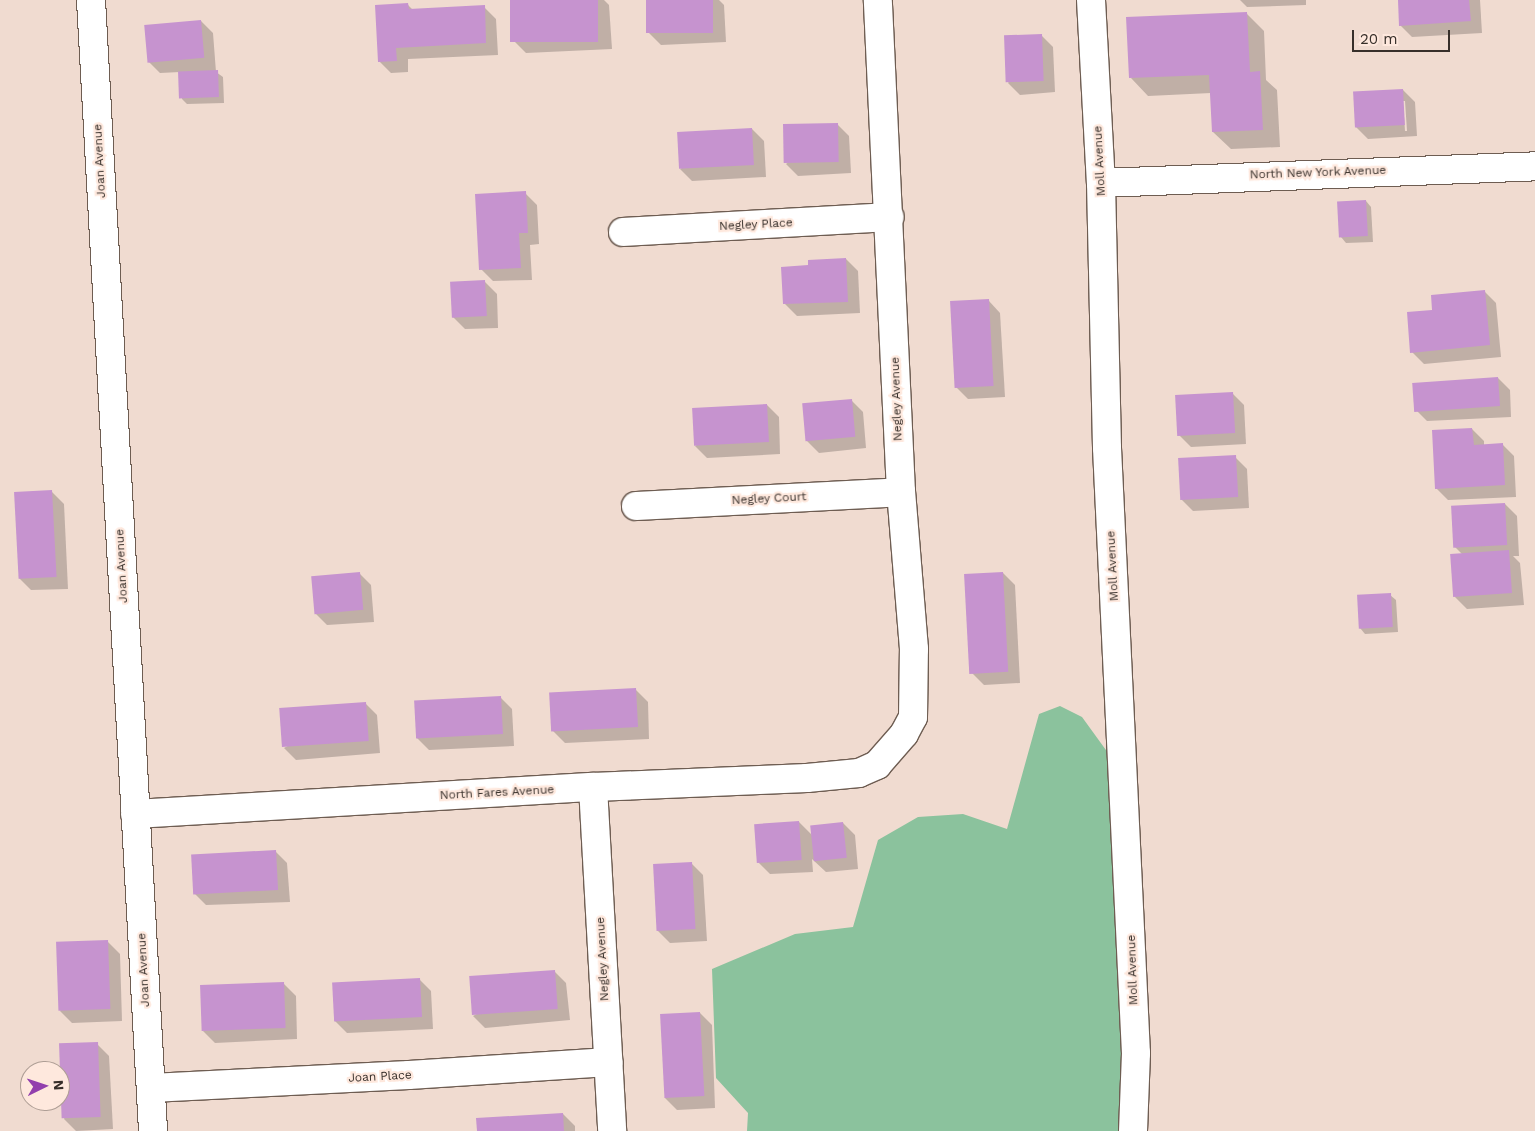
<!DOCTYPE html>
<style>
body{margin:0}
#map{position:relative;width:1535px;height:1131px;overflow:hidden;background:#f0dbd0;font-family:"Work Sans",sans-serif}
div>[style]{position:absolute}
.green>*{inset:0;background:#8bc29d}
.shadow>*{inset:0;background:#0003}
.building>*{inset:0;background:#c693cf;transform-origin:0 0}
.roads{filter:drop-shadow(1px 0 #6e5d52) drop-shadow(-1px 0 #6e5d52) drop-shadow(0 1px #6e5d52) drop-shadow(0 -1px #6e5d52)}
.street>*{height:28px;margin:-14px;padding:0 14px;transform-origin:14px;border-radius:14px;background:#fff}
span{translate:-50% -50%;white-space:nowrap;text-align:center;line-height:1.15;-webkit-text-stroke:4.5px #fee8dd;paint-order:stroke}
.street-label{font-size:12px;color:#372f2a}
.north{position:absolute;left:20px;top:1061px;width:50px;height:50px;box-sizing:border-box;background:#fee8dd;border:1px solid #ae9e95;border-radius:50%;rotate:86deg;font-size:14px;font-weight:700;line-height:20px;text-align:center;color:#372f2a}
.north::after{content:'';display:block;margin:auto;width:18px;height:22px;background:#923fad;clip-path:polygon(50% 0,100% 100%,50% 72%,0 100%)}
.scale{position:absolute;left:1352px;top:30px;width:98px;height:22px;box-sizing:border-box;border:2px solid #372f2a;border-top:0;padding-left:6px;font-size:15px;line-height:18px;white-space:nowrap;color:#372f2a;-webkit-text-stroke:4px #fee8dd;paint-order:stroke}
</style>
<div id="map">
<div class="green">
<i style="clip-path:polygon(1060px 706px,1082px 717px,1111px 757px,1130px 1102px,1123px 1131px,747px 1131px,748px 1113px,716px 1078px,712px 969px,795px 934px,853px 927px,878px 840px,918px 817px,963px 814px,1007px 829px,1039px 714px)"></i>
</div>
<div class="shadow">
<i style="clip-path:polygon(536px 0,604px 0,609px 5px,612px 49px,526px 53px,514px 41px)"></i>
<i style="clip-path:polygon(647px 0,719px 0,724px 5px,726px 42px,661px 45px,649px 33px)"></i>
<i style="clip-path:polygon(1240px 0,1306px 0,1306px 5px,1247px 7px)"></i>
<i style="clip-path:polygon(1399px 0,1480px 0,1482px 33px,1412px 37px,1400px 25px)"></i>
<i style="clip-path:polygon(408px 5px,413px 10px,484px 7px,496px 19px,498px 55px,408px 59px,408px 72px,391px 73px,379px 61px)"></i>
<i style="clip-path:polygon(1246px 13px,1264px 31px,1266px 80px,1277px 90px,1280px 147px,1231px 149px,1213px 132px,1211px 93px,1148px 96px,1131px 78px)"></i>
<i style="clip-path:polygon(201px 21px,213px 33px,216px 72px,223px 77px,224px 103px,187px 104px,182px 99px,180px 72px,160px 73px,148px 61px)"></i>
<i style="clip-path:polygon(1041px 35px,1053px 47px,1055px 92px,1020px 95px,1008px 83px)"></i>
<i style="clip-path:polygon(evenodd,1403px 90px,1415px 102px,1417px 136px,1368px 139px,1356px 127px,1403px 90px,1403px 101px,1405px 101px,1407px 131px,1405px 131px,1403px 101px)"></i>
<i style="clip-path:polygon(837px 124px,849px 136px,851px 173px,798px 176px,786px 164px)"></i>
<i style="clip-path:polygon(752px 129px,764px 141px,766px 177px,692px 181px,680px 169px)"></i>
<i style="clip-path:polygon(525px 193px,537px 205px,539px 244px,530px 245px,532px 280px,493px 281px,481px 269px)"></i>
<i style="clip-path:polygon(1366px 201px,1371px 207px,1373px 242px,1346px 243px,1341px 237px)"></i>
<i style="clip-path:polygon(846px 259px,858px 271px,860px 313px,797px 316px,785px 304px,810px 266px)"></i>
<i style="clip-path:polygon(485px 282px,497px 294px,498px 328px,465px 329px,453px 317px)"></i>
<i style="clip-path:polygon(1484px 291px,1496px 303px,1501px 357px,1424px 364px,1412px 352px)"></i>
<i style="clip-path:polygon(989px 301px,1000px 313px,1005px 397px,968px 399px,956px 387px)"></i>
<i style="clip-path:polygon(1498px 378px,1510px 390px,1511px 417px,1427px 421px,1415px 409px)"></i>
<i style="clip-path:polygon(1232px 393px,1244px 405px,1246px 444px,1191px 447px,1179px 435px)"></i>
<i style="clip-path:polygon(851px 400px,863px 412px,866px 448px,819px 453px,807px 441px)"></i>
<i style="clip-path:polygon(767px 405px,779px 417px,780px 454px,707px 458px,695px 446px)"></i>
<i style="clip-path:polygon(1472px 429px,1484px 441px,1484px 446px,1502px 444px,1514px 456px,1516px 497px,1448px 500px,1436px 488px)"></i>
<i style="clip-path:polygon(1235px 457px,1247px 469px,1249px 508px,1193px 511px,1181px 499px)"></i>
<i style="clip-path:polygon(52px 492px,64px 504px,68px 589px,31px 590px,19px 578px)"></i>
<i style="clip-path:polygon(1505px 504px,1517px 516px,1519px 556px,1513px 556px,1520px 563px,1524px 605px,1467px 609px,1455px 597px,1463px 555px,1455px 547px)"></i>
<i style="clip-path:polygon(359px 573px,371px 585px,374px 622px,327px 625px,315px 613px)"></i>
<i style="clip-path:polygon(1003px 573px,1015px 585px,1020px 683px,984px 685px,972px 673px)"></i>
<i style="clip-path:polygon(1390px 595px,1396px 600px,1398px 632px,1365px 634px,1360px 628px)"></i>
<i style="clip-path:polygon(636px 690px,648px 702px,649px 739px,565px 743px,553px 731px)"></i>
<i style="clip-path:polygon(500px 697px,512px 709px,514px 746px,429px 750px,417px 738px)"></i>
<i style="clip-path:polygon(365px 703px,377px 715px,380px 753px,296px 760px,284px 748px)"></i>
<i style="clip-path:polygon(799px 822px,812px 835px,843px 823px,855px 835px,858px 869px,826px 872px,812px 859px,813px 872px,770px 874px,758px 862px)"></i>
<i style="clip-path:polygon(275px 851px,287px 863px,290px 902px,206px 905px,194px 893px)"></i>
<i style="clip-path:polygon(691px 863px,703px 875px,707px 941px,670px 943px,658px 931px)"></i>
<i style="clip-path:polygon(108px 942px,120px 954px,122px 1021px,72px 1023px,60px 1011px)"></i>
<i style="clip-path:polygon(554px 971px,566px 983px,570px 1020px,485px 1028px,473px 1016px)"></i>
<i style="clip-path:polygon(419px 979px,431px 991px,433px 1029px,347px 1033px,335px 1021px)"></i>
<i style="clip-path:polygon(284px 984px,296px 996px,297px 1039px,215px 1043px,203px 1031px)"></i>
<i style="clip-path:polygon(700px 1013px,712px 1025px,715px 1108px,677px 1110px,665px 1098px)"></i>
<i style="clip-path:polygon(97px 1044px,109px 1056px,113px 1129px,76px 1131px,64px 1119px)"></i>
<i style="clip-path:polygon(563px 1114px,575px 1126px,575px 1131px,479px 1131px)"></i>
</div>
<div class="building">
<i style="left:510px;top:0;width:88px;height:42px"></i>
<i style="left:646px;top:0;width:67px;height:33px"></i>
<i style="clip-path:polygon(1398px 0,1469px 0,1471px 21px,1399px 26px)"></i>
<i style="clip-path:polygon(408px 3px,409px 9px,485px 5px,486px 43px,396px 48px,397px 61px,378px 62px,375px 5px)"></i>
<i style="clip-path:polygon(1247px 12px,1250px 72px,1260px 71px,1263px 130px,1212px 132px,1209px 75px,1129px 78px,1126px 17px)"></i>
<i style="left:201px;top:20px;width:38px;height:57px;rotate:85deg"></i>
<i style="left:1042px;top:34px;width:47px;height:38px;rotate:88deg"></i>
<i style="left:218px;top:70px;width:27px;height:40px;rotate:88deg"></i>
<i style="left:1403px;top:89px;width:36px;height:50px;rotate:87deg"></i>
<i style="left:838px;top:123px;width:39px;height:55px;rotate:89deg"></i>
<i style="left:752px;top:128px;width:37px;height:75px;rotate:87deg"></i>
<i style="clip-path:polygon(526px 191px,528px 233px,519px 233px,521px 268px,479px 270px,475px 194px)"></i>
<i style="left:1366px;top:200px;width:36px;height:29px;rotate:87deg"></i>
<i style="clip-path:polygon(846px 258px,848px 302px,783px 304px,781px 267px,808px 265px,808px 260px)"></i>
<i style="left:485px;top:280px;width:36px;height:35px;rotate:87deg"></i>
<i style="clip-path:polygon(1485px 290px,1490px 345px,1410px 353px,1407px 312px,1432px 310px,1431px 295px)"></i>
<i style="left:989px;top:299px;width:87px;height:39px;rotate:87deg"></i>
<i style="left:1498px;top:377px;width:29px;height:86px;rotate:86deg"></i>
<i style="left:1233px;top:392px;width:41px;height:58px;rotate:87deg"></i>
<i style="left:852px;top:399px;width:38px;height:50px;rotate:85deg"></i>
<i style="left:767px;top:404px;width:38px;height:75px;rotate:87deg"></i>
<i style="clip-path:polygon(1472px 428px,1474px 445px,1503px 443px,1505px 485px,1435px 489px,1432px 430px)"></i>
<i style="left:1236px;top:455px;width:42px;height:58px;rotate:87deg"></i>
<i style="left:52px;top:490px;width:87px;height:38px;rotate:87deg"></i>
<i style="left:1505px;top:503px;width:42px;height:54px;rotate:87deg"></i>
<i style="left:1509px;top:550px;width:43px;height:59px;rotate:86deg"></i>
<i style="left:360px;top:572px;width:38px;height:49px;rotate:85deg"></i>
<i style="left:1003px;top:572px;width:100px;height:39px;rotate:87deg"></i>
<i style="left:1391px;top:593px;width:34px;height:34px;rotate:87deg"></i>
<i style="left:636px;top:688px;width:39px;height:87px;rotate:87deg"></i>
<i style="left:501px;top:696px;width:38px;height:87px;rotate:87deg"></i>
<i style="left:366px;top:702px;width:39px;height:87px;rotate:86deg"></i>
<i style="left:799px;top:821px;width:39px;height:45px;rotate:86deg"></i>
<i style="left:843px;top:822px;width:36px;height:33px;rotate:84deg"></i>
<i style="left:276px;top:850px;width:40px;height:85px;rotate:87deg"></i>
<i style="left:692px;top:862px;width:67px;height:39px;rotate:87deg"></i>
<i style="left:108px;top:940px;width:69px;height:52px;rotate:88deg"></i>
<i style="left:555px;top:970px;width:39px;height:86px;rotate:86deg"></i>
<i style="left:420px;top:978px;width:39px;height:88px;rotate:87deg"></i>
<i style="left:284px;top:982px;width:46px;height:84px;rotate:88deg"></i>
<i style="left:700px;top:1012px;width:84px;height:40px;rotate:87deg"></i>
<i style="left:98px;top:1042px;width:75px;height:39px;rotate:88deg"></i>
<i style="clip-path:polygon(563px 1113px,564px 1131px,477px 1131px,476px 1118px)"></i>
</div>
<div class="roads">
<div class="street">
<i style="left:91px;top:0;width:1133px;rotate:86.86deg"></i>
<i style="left:1091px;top:0;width:183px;rotate:86.9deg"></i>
<i style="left:1101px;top:183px;width:265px;rotate:88.7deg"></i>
<i style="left:1107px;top:448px;width:606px;rotate:87.26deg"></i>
<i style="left:1136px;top:1053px;width:78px;rotate:92.2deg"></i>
<i style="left:1101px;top:183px;width:434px;rotate:-2.2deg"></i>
<i style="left:623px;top:232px;width:267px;rotate:-3.2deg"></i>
<i style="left:636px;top:506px;width:265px;rotate:-3deg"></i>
<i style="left:593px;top:787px;width:345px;rotate:86.8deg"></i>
<i style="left:135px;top:814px;width:459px;rotate:-3.4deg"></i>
<i style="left:593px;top:787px;width:214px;rotate:-2.4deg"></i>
<i style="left:807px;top:778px;width:52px;rotate:-5.5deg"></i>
<i style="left:859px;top:773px;width:20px;rotate:-24deg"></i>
<i style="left:877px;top:765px;width:41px;rotate:-48.9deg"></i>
<i style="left:904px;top:734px;width:19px;rotate:-62deg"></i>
<i style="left:913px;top:717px;width:68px;rotate:-89.2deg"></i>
<i style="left:914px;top:649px;width:158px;rotate:-94.7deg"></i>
<i style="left:901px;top:492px;width:493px;rotate:-92.7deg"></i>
<i style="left:151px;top:1088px;width:258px;rotate:-2.9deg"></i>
<i style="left:409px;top:1075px;width:200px;rotate:-3.7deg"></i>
</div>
</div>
<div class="street-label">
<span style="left:100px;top:161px;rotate:-93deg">Joan Avenue</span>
<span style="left:1100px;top:161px;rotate:-93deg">Moll Avenue</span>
<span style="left:1318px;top:173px;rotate:-2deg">North New York Avenue</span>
<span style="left:756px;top:225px;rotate:-3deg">Negley Place</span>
<span style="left:897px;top:399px;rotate:-92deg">Negley Avenue</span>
<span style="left:769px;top:499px;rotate:-3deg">Negley Court</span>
<span style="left:122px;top:566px;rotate:-93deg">Joan Avenue</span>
<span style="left:1113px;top:566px;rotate:-93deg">Moll Avenue</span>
<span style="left:497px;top:793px;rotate:-3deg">North Fares Avenue</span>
<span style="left:603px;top:959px;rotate:-93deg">Negley Avenue</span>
<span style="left:144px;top:970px;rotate:-93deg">Joan Avenue</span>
<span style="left:1133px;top:970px;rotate:-92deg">Moll Avenue</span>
<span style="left:380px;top:1077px;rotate:-3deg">Joan Place</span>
</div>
<div class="north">N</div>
<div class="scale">20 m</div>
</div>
